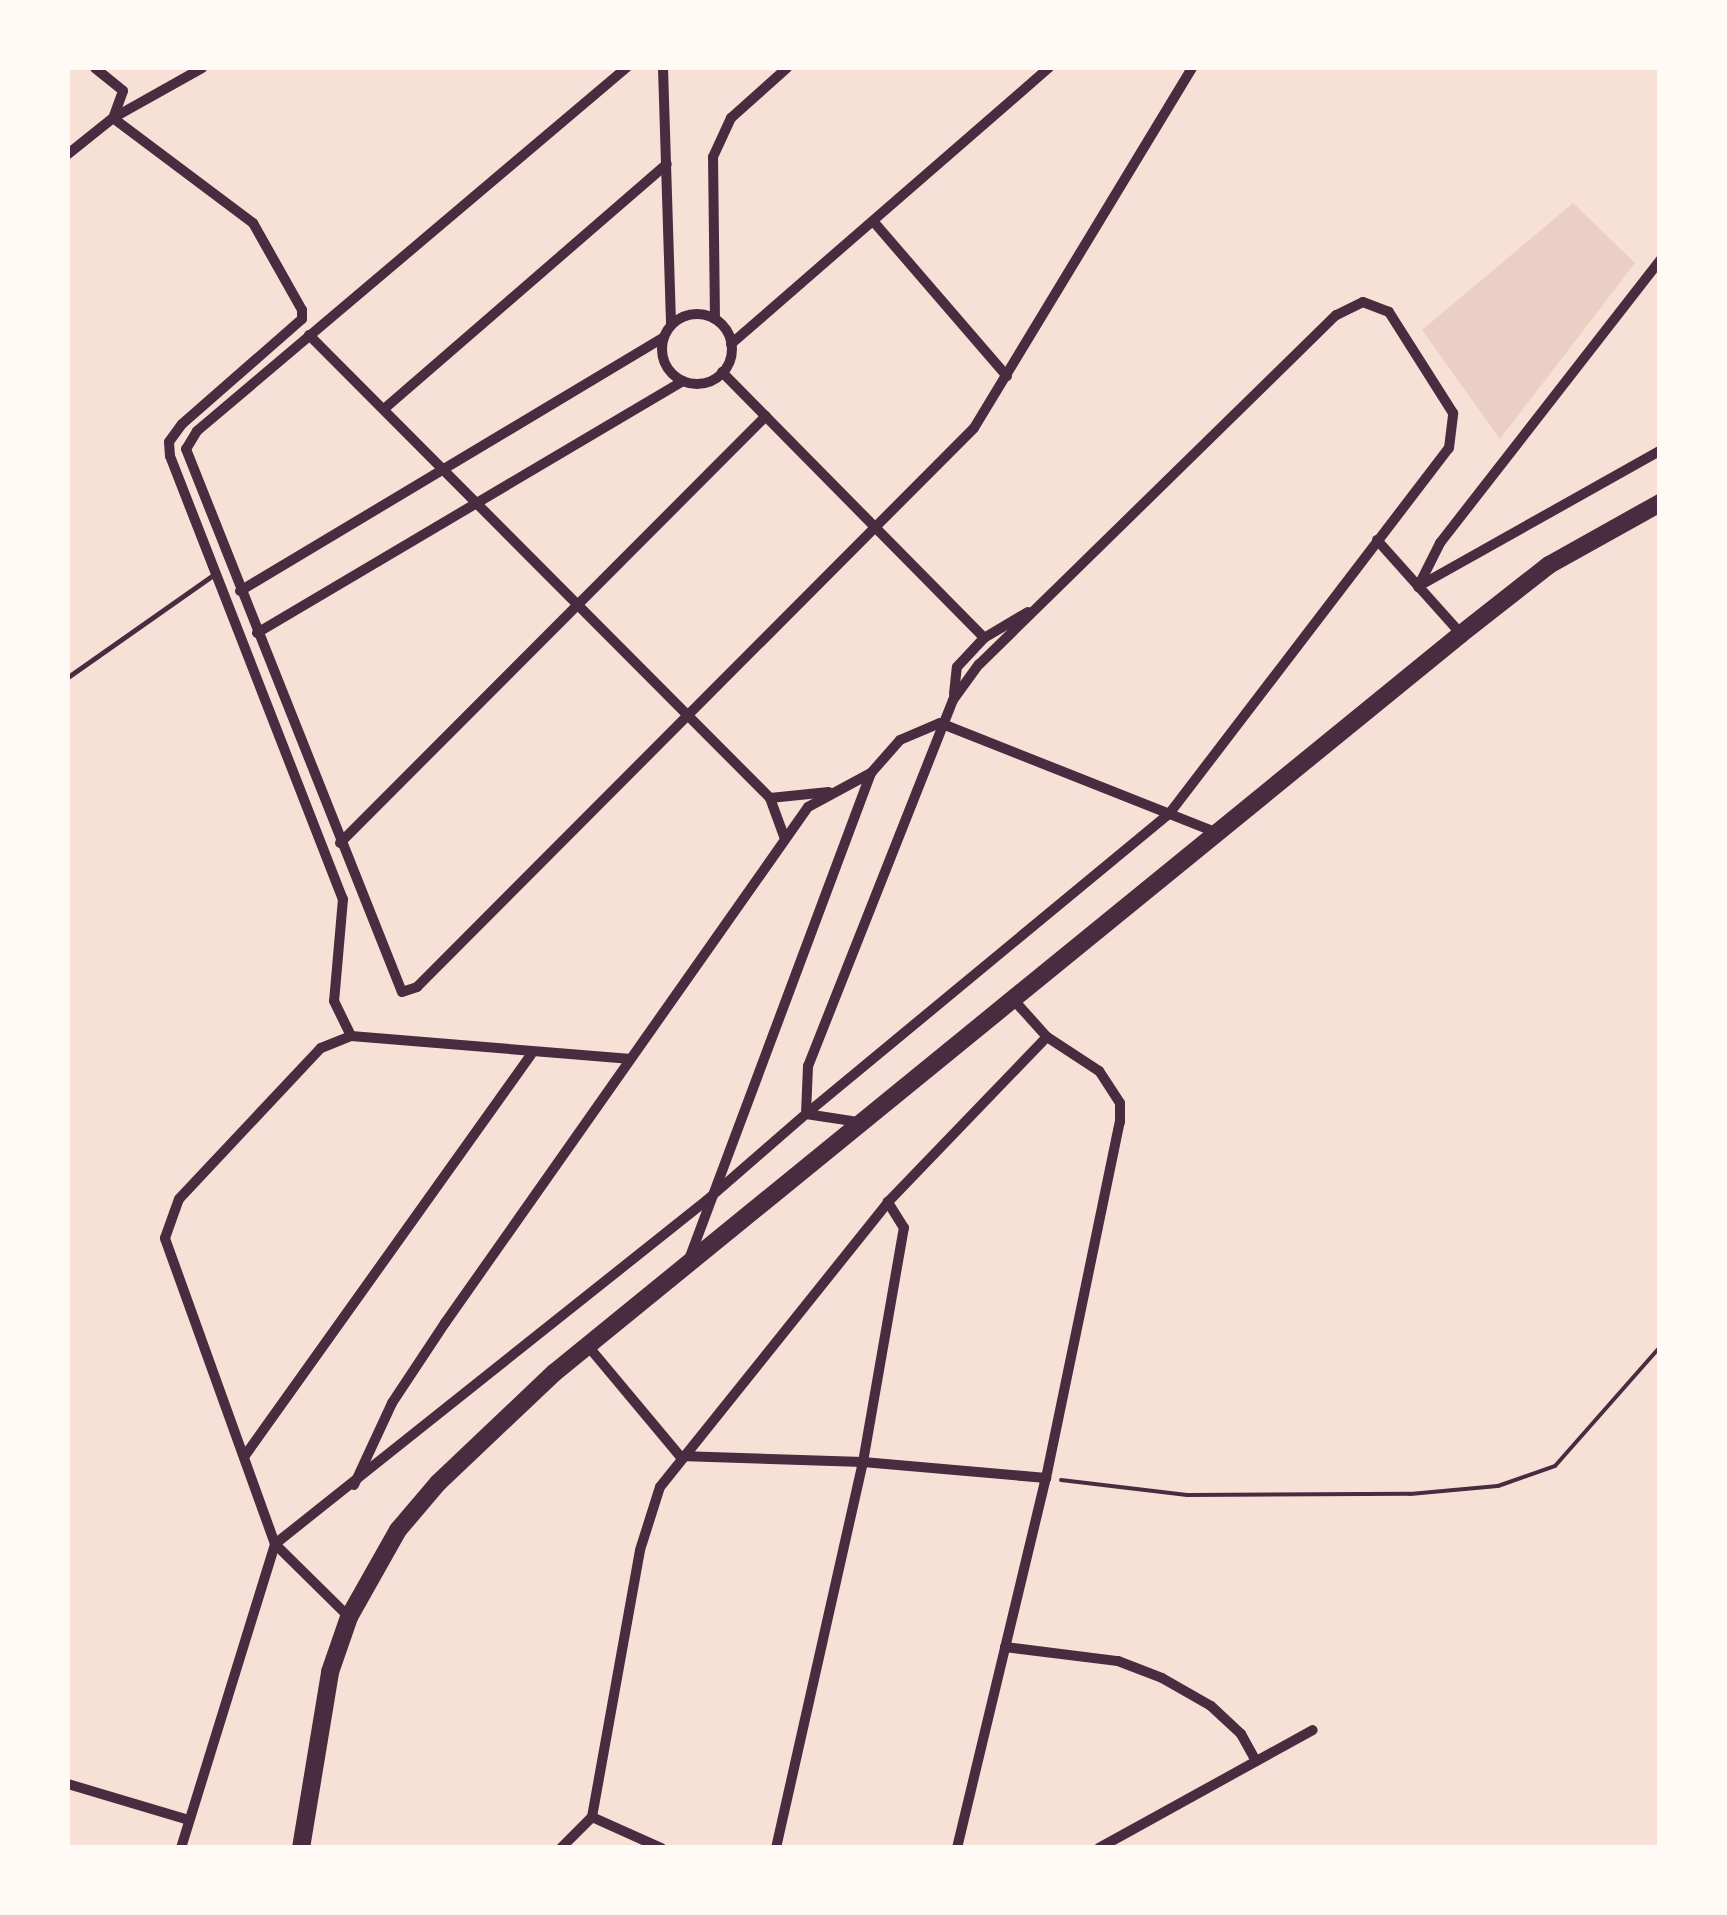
<!DOCTYPE html>
<style>
body{margin:0}
#map{position:relative;width:1727px;height:1915px;overflow:hidden;background:#f7e1d7;font-family:"Roboto Condensed",sans-serif}
div>[style]{position:absolute}
.green>*{inset:0;background:#ebcfc5}
.path>*{height:4px;margin:-2px;padding:0 2px;transform-origin:2px;border-radius:2px;background:#4a2c40}
.service>*{height:5px;margin:-2.5px;padding:0 2.5px;transform-origin:2.5px;border-radius:2.5px;background:#4a2c40}
.minor>*{height:10px;margin:-5px;padding:0 5px;transform-origin:5px;border-radius:5px;background:#4a2c40}
.minor>.ring{margin:-5px;padding:0;box-sizing:content-box;background:none;border:10px solid #4a2c40;border-radius:50%}
.primary>*{height:18px;margin:-9px;padding:0 9px;transform-origin:9px;border-radius:9px;background:#4a2c40}
span{translate:-50% -50%;white-space:nowrap;text-align:center;line-height:1.15;-webkit-text-stroke:9px #fffaf5;paint-order:stroke}
.frame{position:absolute;inset:0;border:70px solid #fffaf5;pointer-events:none}
</style>
<div id="map">
<div class="green">
<i style="clip-path:polygon(1573px 203px,1635px 263px,1500px 439px,1422px 330px)"></i>
</div>
<div class="path">
<i style="left:1061px;top:1480px;width:127px;rotate:6.8deg"></i>
<i style="left:1187px;top:1495px;width:223px;rotate:-0.3deg"></i>
<i style="left:1410px;top:1494px;width:88px;rotate:-5.2deg"></i>
<i style="left:1498px;top:1486px;width:60px;rotate:-19.3deg"></i>
<i style="left:1555px;top:1466px;width:159px;rotate:-48.6deg"></i>
</div>
<div class="service">
<i style="left:68px;top:677px;width:177px;rotate:-35.1deg"></i>
</div>
<div class="minor">
<i style="left:95px;top:68px;width:36px;rotate:39deg"></i>
<i style="left:123px;top:91px;width:29px;rotate:110deg"></i>
<i style="left:113px;top:118px;width:175px;rotate:36.9deg"></i>
<i style="left:253px;top:223px;width:100px;rotate:60.6deg"></i>
<i style="left:302px;top:310px;width:9px;rotate:90deg"></i>
<i style="left:302px;top:319px;width:159px;rotate:138.8deg"></i>
<i style="left:182px;top:424px;width:22px;rotate:126deg"></i>
<i style="left:169px;top:442px;width:14px;rotate:86deg"></i>
<i style="left:170px;top:456px;width:476px;rotate:68.7deg"></i>
<i style="left:343px;top:899px;width:102px;rotate:95deg"></i>
<i style="left:334px;top:1001px;width:39px;rotate:64deg"></i>
<i style="left:626px;top:68px;width:562px;rotate:139.76deg"></i>
<i style="left:197px;top:431px;width:21px;rotate:121deg"></i>
<i style="left:186px;top:449px;width:584px;rotate:68.31deg"></i>
<i style="left:402px;top:992px;width:16px;rotate:-18deg"></i>
<i style="left:417px;top:987px;width:789px;rotate:-45.1deg"></i>
<i style="left:974px;top:428px;width:421px;rotate:-58.8deg"></i>
<i style="left:663px;top:68px;width:257px;rotate:88.2deg"></i>
<i style="left:68px;top:154px;width:58px;rotate:-38.7deg"></i>
<i style="left:113px;top:118px;width:102px;rotate:-29.3deg"></i>
<i style="left:873px;top:221px;width:205px;rotate:49.2deg"></i>
<i class="ring" style="left:662px;top:314px;width:60px;height:60px"></i>
<i style="left:715px;top:319px;width:162px;rotate:-90.7deg"></i>
<i style="left:713px;top:157px;width:43px;rotate:-65.2deg"></i>
<i style="left:731px;top:118px;width:75px;rotate:-41.8deg"></i>
<i style="left:309px;top:335px;width:653px;rotate:45.12deg"></i>
<i style="left:731px;top:344px;width:421px;rotate:-41deg"></i>
<i style="left:722px;top:372px;width:373px;rotate:45.4deg"></i>
<i style="left:384px;top:409px;width:374px;rotate:-40.9deg"></i>
<i style="left:1377px;top:540px;width:126px;rotate:48.2deg"></i>
<i style="left:1419px;top:586px;width:276px;rotate:-29.3deg"></i>
<i style="left:1418px;top:587px;width:49px;rotate:-63.4deg"></i>
<i style="left:1440px;top:543px;width:358px;rotate:-52.1deg"></i>
<i style="left:240px;top:591px;width:493px;rotate:-30.9deg"></i>
<i style="left:257px;top:633px;width:495px;rotate:-30.6deg"></i>
<i style="left:954px;top:694px;width:27px;rotate:-84deg"></i>
<i style="left:957px;top:667px;width:40px;rotate:-47deg"></i>
<i style="left:984px;top:638px;width:51px;rotate:-30.6deg"></i>
<i style="left:940px;top:723px;width:297px;rotate:21.6deg"></i>
<i style="left:785px;top:839px;width:44px;rotate:-110.1deg"></i>
<i style="left:770px;top:798px;width:59px;rotate:-5.8deg"></i>
<i style="left:340px;top:843px;width:603px;rotate:-45.07deg"></i>
<i style="left:688px;top:1262px;width:522px;rotate:-69.48deg"></i>
<i style="left:871px;top:773px;width:44px;rotate:-48.7deg"></i>
<i style="left:900px;top:740px;width:43px;rotate:-23deg"></i>
<i style="left:588px;top:1346px;width:143px;rotate:50.1deg"></i>
<i style="left:680px;top:1456px;width:183px;rotate:1.9deg"></i>
<i style="left:863px;top:1462px;width:184px;rotate:5deg"></i>
<i style="left:244px;top:1457px;width:494px;rotate:-54.5deg"></i>
<i style="left:354px;top:1485px;width:90px;rotate:-65.1deg"></i>
<i style="left:392px;top:1403px;width:96px;rotate:-56.5deg"></i>
<i style="left:445px;top:1323px;width:631px;rotate:-54.87deg"></i>
<i style="left:808px;top:807px;width:72px;rotate:-28.4deg"></i>
<i style="left:275px;top:1544px;width:552px;rotate:-38.53deg"></i>
<i style="left:707px;top:1200px;width:131px;rotate:-41deg"></i>
<i style="left:806px;top:1114px;width:471px;rotate:-39.6deg"></i>
<i style="left:1169px;top:814px;width:461px;rotate:-52.6deg"></i>
<i style="left:1449px;top:448px;width:35px;rotate:-83deg"></i>
<i style="left:1453px;top:413px;width:120px;rotate:-122.4deg"></i>
<i style="left:1389px;top:312px;width:28px;rotate:-159deg"></i>
<i style="left:1363px;top:302px;width:30px;rotate:154deg"></i>
<i style="left:1336px;top:315px;width:499px;rotate:135.6deg"></i>
<i style="left:979px;top:664px;width:44px;rotate:125.8deg"></i>
<i style="left:953px;top:700px;width:394px;rotate:111.6deg"></i>
<i style="left:808px;top:1066px;width:48px;rotate:92.4deg"></i>
<i style="left:806px;top:1114px;width:54px;rotate:8.6deg"></i>
<i style="left:349px;top:1617px;width:104px;rotate:-135.4deg"></i>
<i style="left:275px;top:1544px;width:325px;rotate:-109.8deg"></i>
<i style="left:165px;top:1238px;width:41px;rotate:-70.3deg"></i>
<i style="left:179px;top:1199px;width:207px;rotate:-46.8deg"></i>
<i style="left:321px;top:1048px;width:32px;rotate:-22deg"></i>
<i style="left:351px;top:1036px;width:278px;rotate:4.7deg"></i>
<i style="left:1005px;top:1647px;width:114px;rotate:7.1deg"></i>
<i style="left:1118px;top:1661px;width:47px;rotate:21.1deg"></i>
<i style="left:1162px;top:1678px;width:56px;rotate:29.7deg"></i>
<i style="left:1211px;top:1706px;width:41px;rotate:43deg"></i>
<i style="left:1241px;top:1734px;width:31px;rotate:61deg"></i>
<i style="left:68px;top:1784px;width:126px;rotate:16.6deg"></i>
<i style="left:592px;top:1817px;width:76px;rotate:24.2deg"></i>
<i style="left:181px;top:1848px;width:318px;rotate:-72.8deg"></i>
<i style="left:561px;top:1848px;width:44px;rotate:-45deg"></i>
<i style="left:592px;top:1817px;width:271px;rotate:-79.8deg"></i>
<i style="left:640px;top:1550px;width:66px;rotate:-72.4deg"></i>
<i style="left:660px;top:1487px;width:365px;rotate:-51.3deg"></i>
<i style="left:888px;top:1202px;width:229px;rotate:-46.1deg"></i>
<i style="left:776px;top:1848px;width:396px;rotate:-77.3deg"></i>
<i style="left:863px;top:1462px;width:238px;rotate:-80.1deg"></i>
<i style="left:904px;top:1228px;width:31px;rotate:-122deg"></i>
<i style="left:957px;top:1848px;width:381px;rotate:-76.5deg"></i>
<i style="left:1046px;top:1478px;width:364px;rotate:-78.3deg"></i>
<i style="left:1120px;top:1122px;width:19px;rotate:-90deg"></i>
<i style="left:1120px;top:1103px;width:38px;rotate:-123deg"></i>
<i style="left:1099px;top:1071px;width:62px;rotate:-146.8deg"></i>
<i style="left:1047px;top:1037px;width:52px;rotate:-131.9deg"></i>
<i style="left:1099px;top:1848px;width:244px;rotate:-28.9deg"></i>
</div>
<div class="primary">
<i style="left:301px;top:1848px;width:178px;rotate:-80.6deg"></i>
<i style="left:330px;top:1672px;width:58px;rotate:-70.9deg"></i>
<i style="left:349px;top:1617px;width:100px;rotate:-60.6deg"></i>
<i style="left:398px;top:1530px;width:62px;rotate:-49.6deg"></i>
<i style="left:438px;top:1483px;width:160px;rotate:-43.5deg"></i>
<i style="left:554px;top:1373px;width:1170px;rotate:-39.17deg"></i>
<i style="left:1461px;top:634px;width:112px;rotate:-38.1deg"></i>
<i style="left:1549px;top:565px;width:127px;rotate:-29.2deg"></i>
</div>
<div class="frame"></div>
</div>
